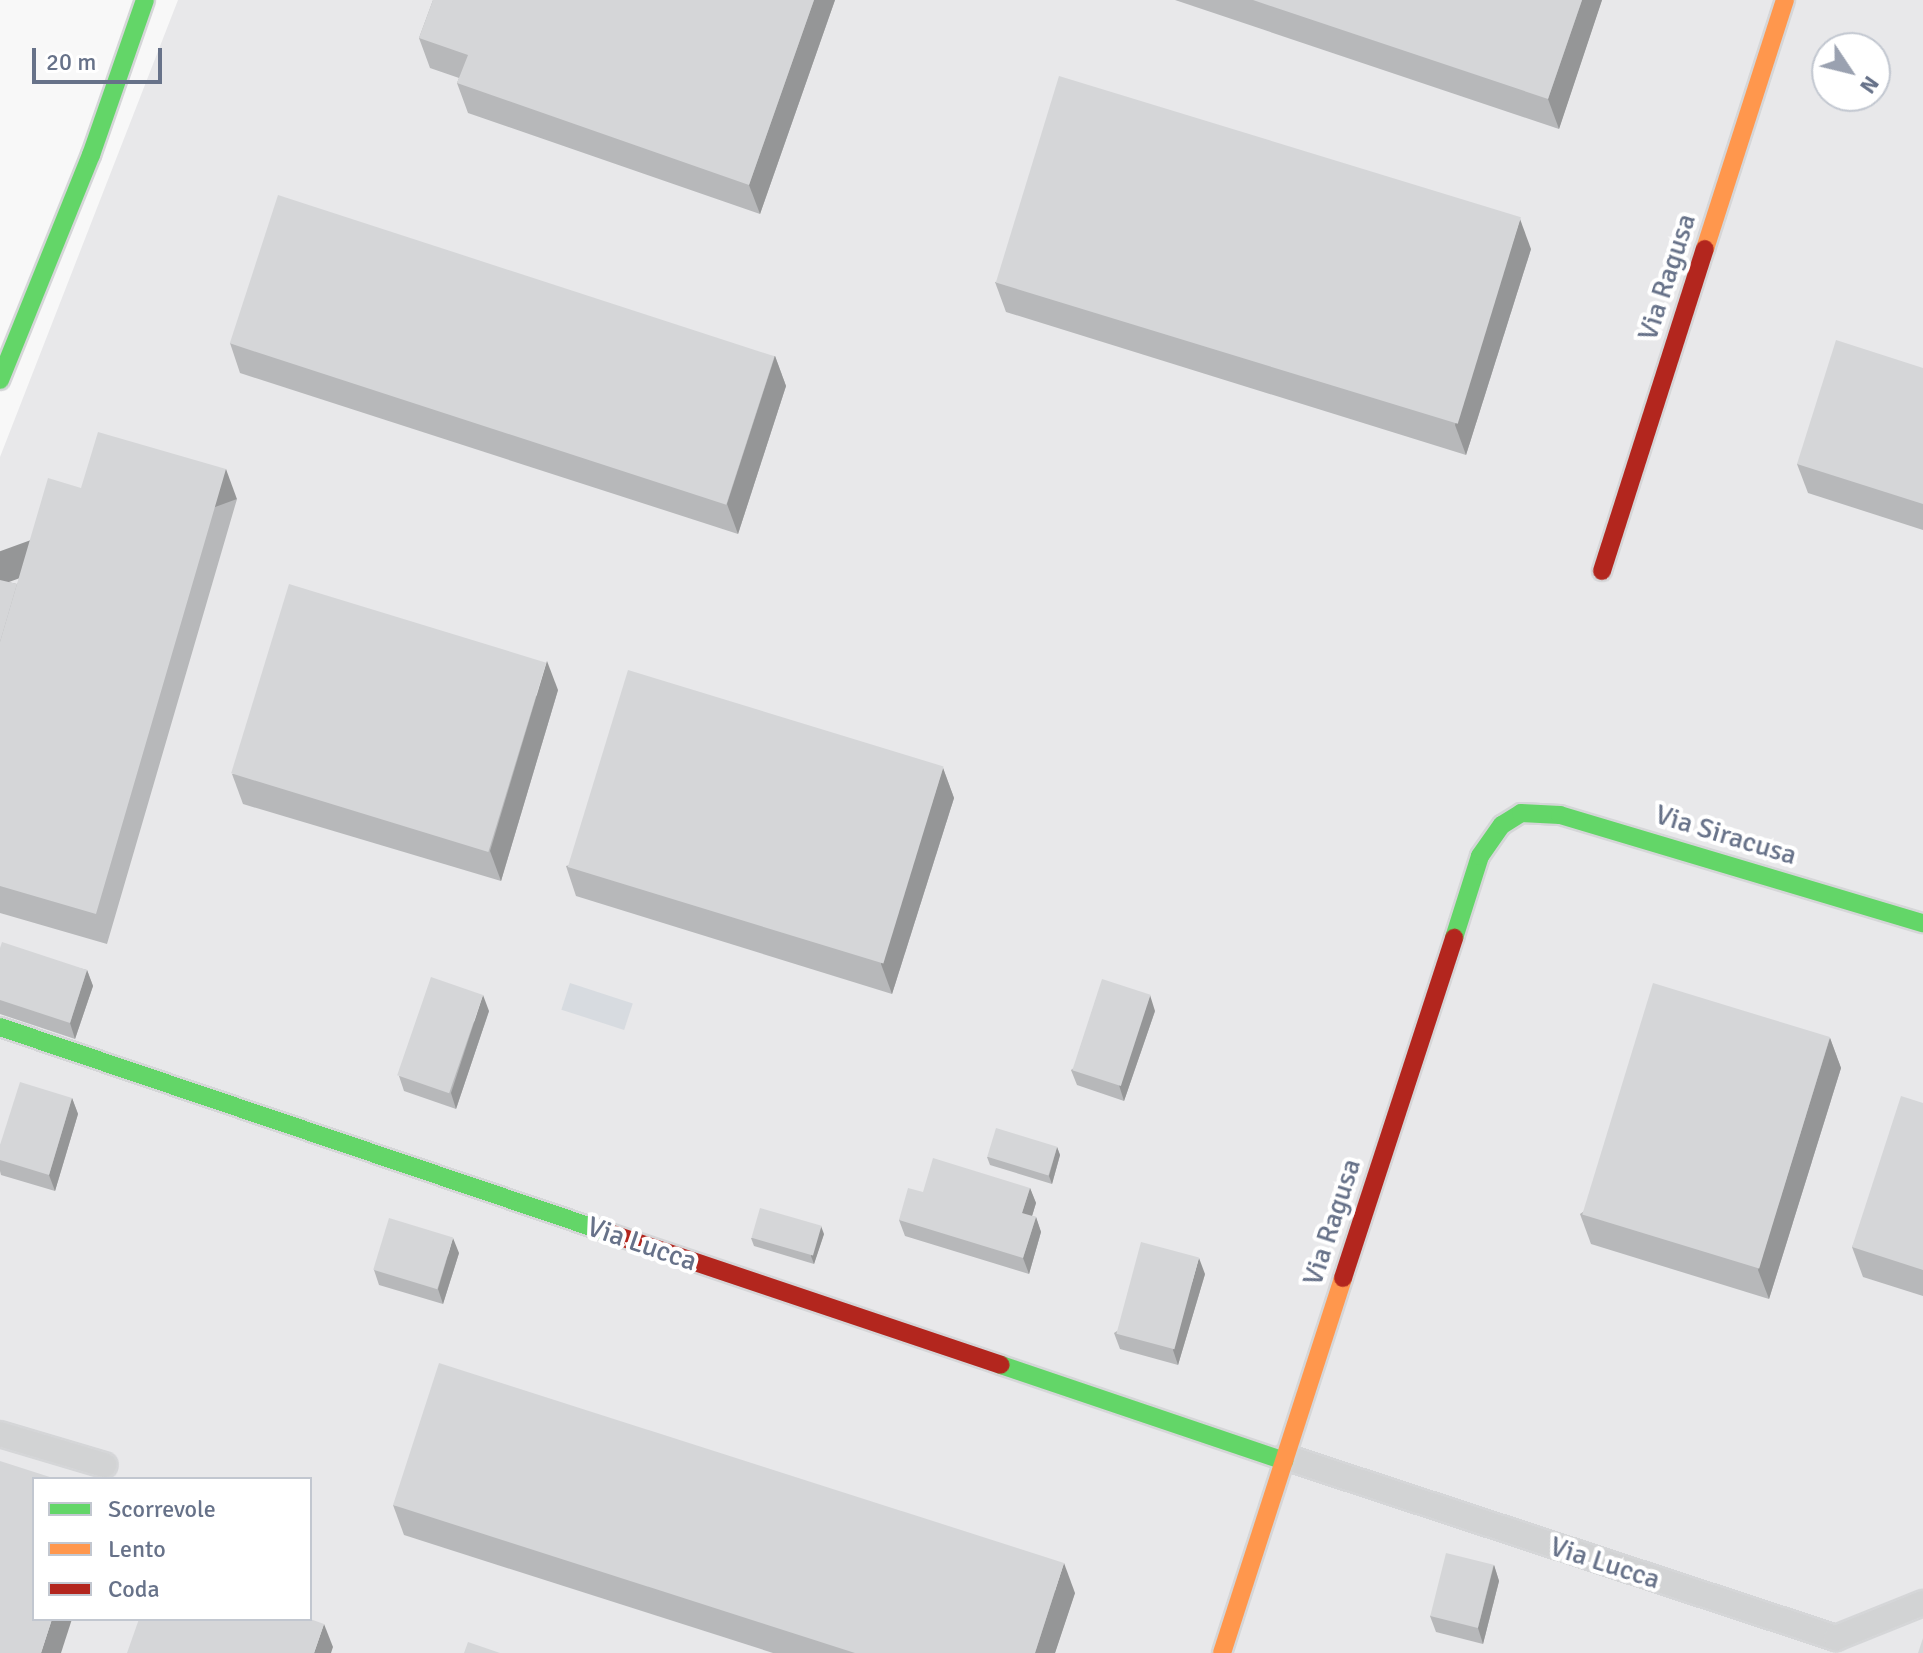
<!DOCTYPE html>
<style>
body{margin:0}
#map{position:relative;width:1923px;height:1653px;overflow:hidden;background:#f8f8f8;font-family:Signika,sans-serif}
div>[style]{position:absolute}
.built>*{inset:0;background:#e8e8ea}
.water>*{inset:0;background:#d7dbe0;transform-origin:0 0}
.roads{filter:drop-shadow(2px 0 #d5d6d8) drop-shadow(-2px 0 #d5d6d8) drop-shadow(0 2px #d5d6d8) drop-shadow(0 -2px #d5d6d8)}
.lane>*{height:24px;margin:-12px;padding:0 12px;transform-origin:12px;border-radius:12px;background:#d2d3d4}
.fast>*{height:18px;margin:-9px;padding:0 9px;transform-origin:9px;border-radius:9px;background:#63d668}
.slow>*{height:18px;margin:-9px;padding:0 9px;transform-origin:9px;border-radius:9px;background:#ff974d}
.jam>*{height:18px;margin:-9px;padding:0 9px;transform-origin:9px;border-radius:9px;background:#b3261e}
.wall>*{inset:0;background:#b7b8ba}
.shaded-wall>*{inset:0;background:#959697;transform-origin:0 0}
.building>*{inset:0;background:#d5d6d8;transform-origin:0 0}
span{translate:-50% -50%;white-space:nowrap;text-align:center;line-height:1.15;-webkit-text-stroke:8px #fff;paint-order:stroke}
.street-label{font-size:28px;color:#677289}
.legend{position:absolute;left:32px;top:1477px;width:280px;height:144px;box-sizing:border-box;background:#fff;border:2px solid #c2c7d0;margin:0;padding:10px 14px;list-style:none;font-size:24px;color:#677289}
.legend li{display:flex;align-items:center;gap:16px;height:40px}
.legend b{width:40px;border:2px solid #c2c7d0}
.north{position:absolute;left:1811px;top:32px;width:80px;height:80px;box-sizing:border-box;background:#fff;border:2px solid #c2c7d0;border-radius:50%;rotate:125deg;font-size:22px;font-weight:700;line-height:32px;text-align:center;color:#677289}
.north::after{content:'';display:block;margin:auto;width:28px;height:36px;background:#9aa1b0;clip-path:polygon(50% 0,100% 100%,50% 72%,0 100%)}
.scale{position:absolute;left:32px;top:48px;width:130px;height:36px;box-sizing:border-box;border:4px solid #677289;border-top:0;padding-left:10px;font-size:24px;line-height:28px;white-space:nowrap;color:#677289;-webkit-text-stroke:6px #fff;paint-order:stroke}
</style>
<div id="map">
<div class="built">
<i style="clip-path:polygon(evenodd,178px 0,1923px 0,1923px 1653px,0 1653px,0 457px,178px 0,1827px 48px,1875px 48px,1875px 96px,1827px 96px,1827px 48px,178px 0,34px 1479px,310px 1479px,310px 1619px,34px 1619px,34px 1479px)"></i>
</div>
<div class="water">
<i style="left:570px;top:983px;width:66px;height:28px;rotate:18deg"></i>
</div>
<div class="roads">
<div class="lane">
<i style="left:0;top:1434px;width:109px;rotate:16.6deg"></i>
<i style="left:1285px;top:1457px;width:580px;rotate:18.19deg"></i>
<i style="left:1836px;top:1638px;width:94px;rotate:-21.9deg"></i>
</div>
<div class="fast">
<i style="left:0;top:380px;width:243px;rotate:-68deg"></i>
<i style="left:91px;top:155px;width:164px;rotate:-70.8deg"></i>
<i style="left:1454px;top:938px;width:86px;rotate:-72.4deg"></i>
<i style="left:1480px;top:856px;width:38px;rotate:-55deg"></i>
<i style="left:1502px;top:825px;width:22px;rotate:-32deg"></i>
<i style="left:1521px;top:813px;width:39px;rotate:3deg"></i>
<i style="left:1560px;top:815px;width:379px;rotate:16.6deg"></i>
<i style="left:0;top:1027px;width:646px;rotate:18.69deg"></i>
<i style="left:1001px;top:1365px;width:299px;rotate:18.7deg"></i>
</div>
<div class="slow">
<i style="left:1705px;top:249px;width:262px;rotate:-72.2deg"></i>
<i style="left:1222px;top:1653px;width:394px;rotate:-72.1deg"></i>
</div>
<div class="jam">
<i style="left:1602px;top:571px;width:338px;rotate:-72.3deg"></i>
<i style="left:612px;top:1234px;width:410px;rotate:18.6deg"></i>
<i style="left:1343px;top:1278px;width:358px;rotate:-71.9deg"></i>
</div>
</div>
<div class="wall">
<i style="clip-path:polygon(433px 0,835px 0,760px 214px,468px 113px,457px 83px,459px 78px,430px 68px,419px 38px)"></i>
<i style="clip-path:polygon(1175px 0,1602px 0,1559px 129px)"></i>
<i style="clip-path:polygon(1531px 249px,1466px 455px,1006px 312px,995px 282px)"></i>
<i style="clip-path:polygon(230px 343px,775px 356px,786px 386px,738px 534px,240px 373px)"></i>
<i style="clip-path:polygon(1923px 368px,1923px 530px,1808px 493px,1797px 464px)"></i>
<i style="clip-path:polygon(81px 488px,237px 499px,107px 944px,0 913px,0 580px,17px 584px)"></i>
<i style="clip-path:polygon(558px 690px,501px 881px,243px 804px,232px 774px)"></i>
<i style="clip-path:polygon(943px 768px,954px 798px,892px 994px,576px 896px,566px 866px)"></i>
<i style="clip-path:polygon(0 948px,87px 970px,93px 986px,75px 1039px,0 1014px)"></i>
<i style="clip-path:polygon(489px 1011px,456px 1109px,404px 1091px,399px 1076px)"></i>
<i style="clip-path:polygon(1155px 1011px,1124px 1101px,1077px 1085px,1071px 1070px)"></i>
<i style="clip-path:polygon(1830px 1038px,1841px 1068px,1769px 1299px,1591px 1244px,1580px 1214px)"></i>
<i style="clip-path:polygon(72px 1098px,78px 1114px,55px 1191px,1px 1175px,0 1171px,0 1145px)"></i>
<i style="clip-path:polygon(1923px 1103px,1923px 1296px,1863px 1277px,1852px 1247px)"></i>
<i style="clip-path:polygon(1057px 1147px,1060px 1155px,1052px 1184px,990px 1165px,987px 1157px)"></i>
<i style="clip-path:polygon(1030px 1188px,1036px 1203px,1032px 1216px,1036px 1217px,1041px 1232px,1029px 1274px,905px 1236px,899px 1220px,923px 1192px)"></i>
<i style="clip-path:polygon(824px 1234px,814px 1264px,754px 1246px,751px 1238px)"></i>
<i style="clip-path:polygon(459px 1253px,443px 1304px,379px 1285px,374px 1270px)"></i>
<i style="clip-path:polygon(1205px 1274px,1178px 1365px,1120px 1349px,1114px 1333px)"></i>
<i style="clip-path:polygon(393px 1505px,1075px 1593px,1055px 1653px,773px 1653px,404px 1535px)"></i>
<i style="clip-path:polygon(1494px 1565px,1499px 1581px,1483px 1644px,1436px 1632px,1430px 1616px)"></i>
</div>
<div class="shaded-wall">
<i style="clip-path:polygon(814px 0,835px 0,760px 214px,749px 185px)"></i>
<i style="clip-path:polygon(1582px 0,1602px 0,1559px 129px,1548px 99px)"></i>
<i style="clip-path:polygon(1520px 219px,1531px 249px,1466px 455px,1455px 425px)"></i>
<i style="clip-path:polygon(775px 356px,786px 386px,738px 534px,727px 504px)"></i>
<i style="left:226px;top:469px;width:32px;height:464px;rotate:70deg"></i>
<i style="clip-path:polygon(547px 661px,558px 690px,501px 881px,490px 851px)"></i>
<i style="clip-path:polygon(943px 768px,954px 798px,892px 994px,881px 964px)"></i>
<i style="clip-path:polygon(87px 970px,93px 986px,75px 1039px,70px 1023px)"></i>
<i style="clip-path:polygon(483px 995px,489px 1011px,456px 1109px,451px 1093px)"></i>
<i style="clip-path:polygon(1150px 995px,1155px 1011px,1124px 1101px,1119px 1085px)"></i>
<i style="clip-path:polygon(1830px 1038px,1841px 1068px,1769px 1299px,1758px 1270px)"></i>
<i style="clip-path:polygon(72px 1098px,78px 1114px,55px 1191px,49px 1175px)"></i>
<i style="clip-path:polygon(1057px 1147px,1060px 1155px,1052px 1184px,1049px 1176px)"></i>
<i style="clip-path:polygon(1030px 1188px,1036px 1203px,1028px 1229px,1022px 1213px)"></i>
<i style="clip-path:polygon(1036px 1217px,1041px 1232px,1029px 1274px,1023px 1258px)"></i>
<i style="clip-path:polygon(821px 1226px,824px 1234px,814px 1264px,811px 1256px)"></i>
<i style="clip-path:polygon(453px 1238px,459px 1253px,443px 1304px,438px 1289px)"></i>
<i style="clip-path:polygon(1199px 1258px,1205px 1274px,1178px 1365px,1173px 1350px)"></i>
<i style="clip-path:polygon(1064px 1563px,1075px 1593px,1055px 1653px,1035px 1653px)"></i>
<i style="clip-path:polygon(1494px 1565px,1499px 1581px,1483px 1644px,1478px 1628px)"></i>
<i style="clip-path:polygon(52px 1619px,72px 1619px,61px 1653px,41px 1653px)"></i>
<i style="clip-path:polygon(324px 1624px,333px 1647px,331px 1653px,314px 1653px)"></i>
</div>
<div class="building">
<i style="clip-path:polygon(433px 0,814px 0,749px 185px,457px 83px,468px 55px,419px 38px)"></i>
<i style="clip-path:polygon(1253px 0,1582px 0,1548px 99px)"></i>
<i style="left:1059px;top:76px;width:483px;height:216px;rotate:17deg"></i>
<i style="left:278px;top:195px;width:522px;height:156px;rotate:18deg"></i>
<i style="clip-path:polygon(1836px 340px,1923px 368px,1923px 504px,1797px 464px)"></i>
<i style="clip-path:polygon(98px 432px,226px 469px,96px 914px,0 886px,0 642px,48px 478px,81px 488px)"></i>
<i style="clip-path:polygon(0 580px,17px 584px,0 642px)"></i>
<i style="left:289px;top:584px;width:269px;height:198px;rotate:17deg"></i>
<i style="left:628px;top:670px;width:330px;height:206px;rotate:17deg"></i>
<i style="clip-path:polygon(2px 942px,87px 970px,70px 1023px,0 1000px,0 948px)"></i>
<i style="left:431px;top:977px;width:55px;height:104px;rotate:19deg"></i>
<i style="left:1102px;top:979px;width:51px;height:96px;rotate:18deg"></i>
<i style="left:1653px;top:983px;width:185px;height:242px;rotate:17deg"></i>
<i style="clip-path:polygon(20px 1082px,72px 1098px,49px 1175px,0 1160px,0 1145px)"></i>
<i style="clip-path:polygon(1901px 1096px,1923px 1103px,1923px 1270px,1852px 1247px)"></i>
<i style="left:996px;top:1128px;width:64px;height:30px;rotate:17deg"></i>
<i style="clip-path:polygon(933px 1158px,1030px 1188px,1022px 1213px,1036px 1217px,1023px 1258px,899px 1220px,908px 1188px,923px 1192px)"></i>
<i style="left:760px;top:1208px;width:64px;height:31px;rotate:16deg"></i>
<i style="left:389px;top:1218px;width:67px;height:54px;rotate:17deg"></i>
<i style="left:1141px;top:1242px;width:60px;height:95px;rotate:15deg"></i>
<i style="clip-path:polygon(439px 1363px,1064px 1563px,1035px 1653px,855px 1653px,393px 1505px)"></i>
<i style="clip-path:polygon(0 1461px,56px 1479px,34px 1479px,34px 1619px,52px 1619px,41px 1653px,0 1653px)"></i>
<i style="left:1446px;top:1553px;width:49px;height:65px;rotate:14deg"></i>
<i style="clip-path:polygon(139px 1619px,310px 1619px,324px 1624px,314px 1653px,127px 1653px)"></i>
<i style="clip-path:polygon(1923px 1638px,1923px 1653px,1918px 1653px)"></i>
<i style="clip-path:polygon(468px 1642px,500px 1653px,464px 1653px)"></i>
</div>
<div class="street-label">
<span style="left:1667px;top:277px;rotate:-72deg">Via Ragusa</span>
<span style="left:1726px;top:835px;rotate:17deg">Via Siracusa</span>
<span style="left:1332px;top:1222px;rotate:-72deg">Via Ragusa</span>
<span style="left:642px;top:1244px;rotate:19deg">Via Lucca</span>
<span style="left:1605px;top:1563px;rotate:18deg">Via Lucca</span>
</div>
<ul class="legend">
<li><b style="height:10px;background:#63d668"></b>Scorrevole</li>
<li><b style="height:10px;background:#ff974d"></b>Lento</li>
<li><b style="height:10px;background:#b3261e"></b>Coda</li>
</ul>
<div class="north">N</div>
<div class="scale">20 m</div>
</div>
